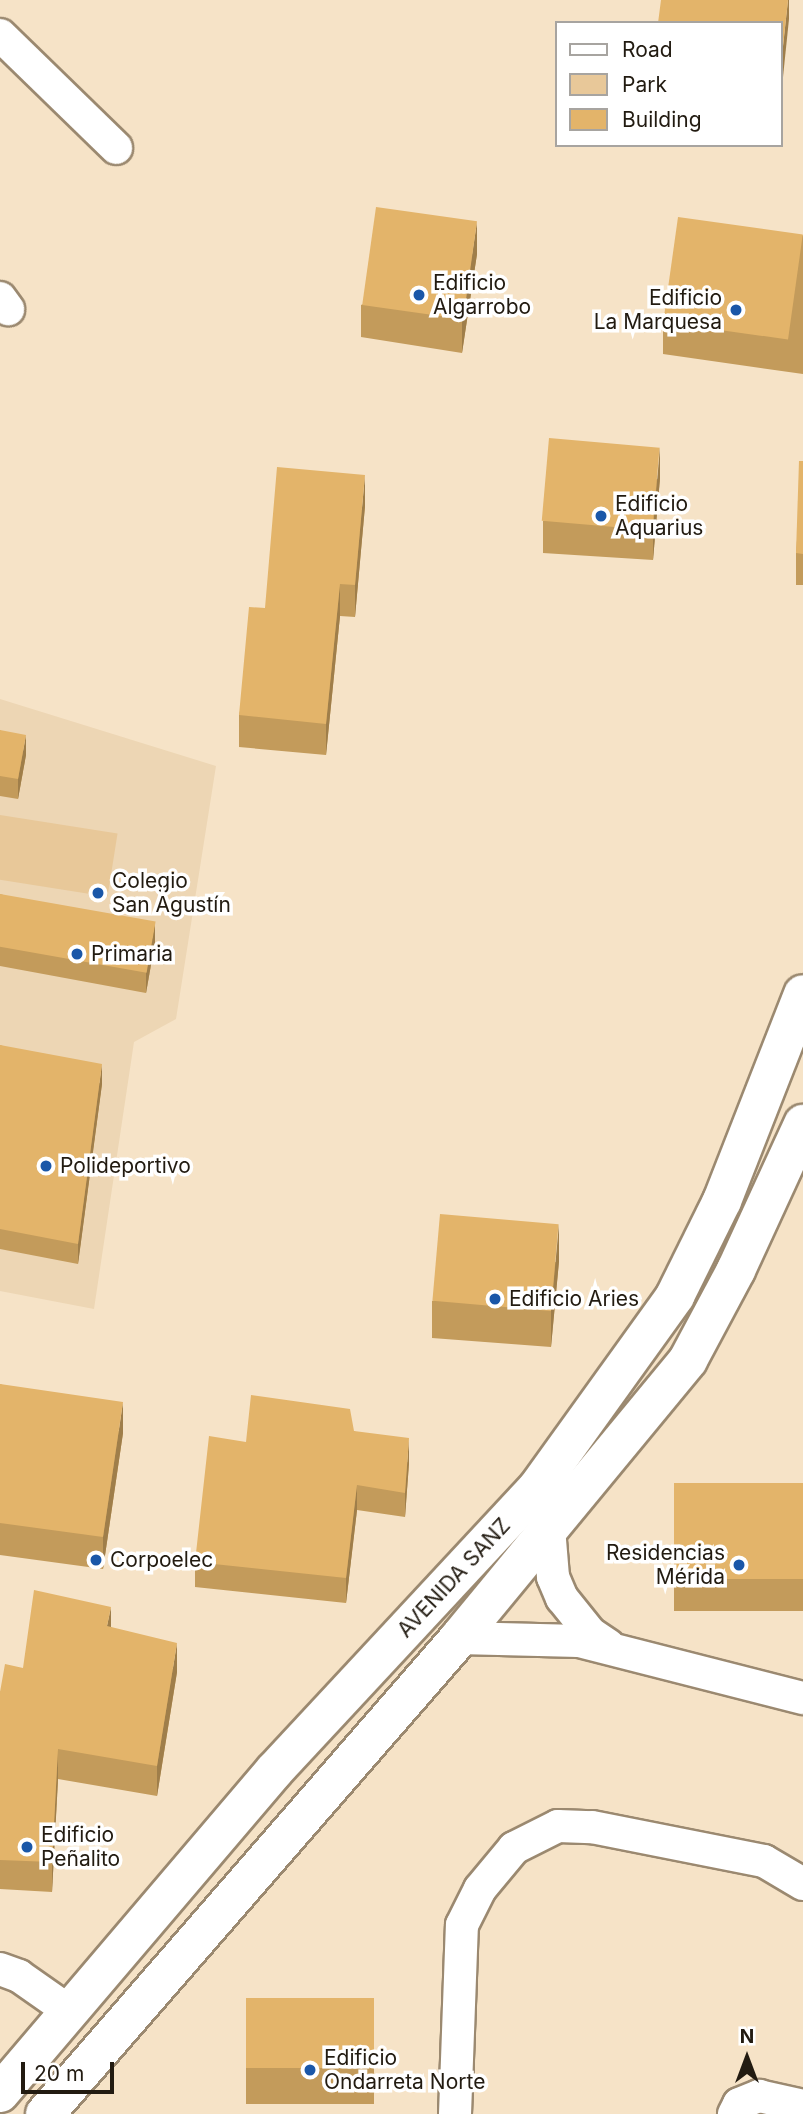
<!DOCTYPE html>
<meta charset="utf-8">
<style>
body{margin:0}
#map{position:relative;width:803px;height:2114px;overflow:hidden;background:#f6e3c7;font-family:Inter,sans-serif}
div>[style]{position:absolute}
.built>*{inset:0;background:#edd6b4}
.green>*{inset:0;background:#e8c899;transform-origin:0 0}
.roads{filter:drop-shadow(2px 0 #9b8970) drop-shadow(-2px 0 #9b8970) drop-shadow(0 2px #9b8970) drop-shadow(0 -2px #9b8970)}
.street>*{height:32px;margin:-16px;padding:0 16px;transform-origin:16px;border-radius:16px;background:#fff}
.secondary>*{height:38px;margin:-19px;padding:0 19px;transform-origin:19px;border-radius:19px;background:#fff}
.wall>*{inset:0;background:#c39b5b;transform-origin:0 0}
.shaded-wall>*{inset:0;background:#9f7e4a}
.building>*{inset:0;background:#e3b46a;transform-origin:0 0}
.dots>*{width:19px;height:19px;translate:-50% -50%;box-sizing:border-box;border:4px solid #fff;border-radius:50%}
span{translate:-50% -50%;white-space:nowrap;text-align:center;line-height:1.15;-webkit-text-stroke:7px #fff;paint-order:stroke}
.poi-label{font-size:21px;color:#221b11}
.left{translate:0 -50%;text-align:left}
.right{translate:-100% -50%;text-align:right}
.street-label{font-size:21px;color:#221b11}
.legend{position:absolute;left:555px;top:21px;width:228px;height:126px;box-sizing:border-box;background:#fff;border:2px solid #a7a4a0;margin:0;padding:9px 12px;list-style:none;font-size:21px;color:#221b11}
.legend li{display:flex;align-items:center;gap:14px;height:35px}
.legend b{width:35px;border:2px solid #a7a4a0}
.north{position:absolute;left:712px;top:2023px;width:70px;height:70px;-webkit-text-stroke:5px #fff;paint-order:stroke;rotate:0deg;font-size:19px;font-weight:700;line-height:28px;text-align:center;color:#221b11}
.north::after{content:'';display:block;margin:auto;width:24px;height:32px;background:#221b11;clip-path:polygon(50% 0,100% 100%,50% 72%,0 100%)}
.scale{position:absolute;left:21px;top:2062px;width:93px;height:32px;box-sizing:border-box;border:4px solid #221b11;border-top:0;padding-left:9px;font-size:21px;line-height:24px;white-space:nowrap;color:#221b11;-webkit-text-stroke:5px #fff;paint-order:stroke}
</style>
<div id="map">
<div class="built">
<i style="clip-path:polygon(0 699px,216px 766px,176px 1019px,134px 1042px,94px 1309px,0 1291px)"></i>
</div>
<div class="green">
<i style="left:0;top:815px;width:119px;height:64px;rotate:9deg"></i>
</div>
<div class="roads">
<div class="street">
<i style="left:0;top:35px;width:162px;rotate:44.2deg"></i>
<i style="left:0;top:298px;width:14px;rotate:54deg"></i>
<i style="left:549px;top:1528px;width:49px;rotate:85.3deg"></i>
<i style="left:553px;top:1577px;width:23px;rotate:67deg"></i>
<i style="left:562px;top:1598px;width:45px;rotate:51.3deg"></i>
<i style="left:590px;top:1633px;width:22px;rotate:34deg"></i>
<i style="left:459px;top:1638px;width:120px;rotate:1.4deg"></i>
<i style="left:579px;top:1641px;width:231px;rotate:14.3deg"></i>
<i style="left:0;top:1969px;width:20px;rotate:20deg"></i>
<i style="left:19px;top:1976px;width:61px;rotate:35deg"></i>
<i style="left:455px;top:2114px;width:189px;rotate:-87.9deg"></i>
<i style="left:462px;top:1925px;width:40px;rotate:-63.4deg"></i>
<i style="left:480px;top:1889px;width:53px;rotate:-50.3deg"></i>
<i style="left:514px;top:1848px;width:49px;rotate:-26.6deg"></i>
<i style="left:558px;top:1826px;width:34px;rotate:2deg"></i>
<i style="left:592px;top:1827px;width:175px;rotate:11.2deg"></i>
<i style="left:764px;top:1861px;width:45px;rotate:30.5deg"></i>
<i style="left:734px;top:2114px;width:11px;rotate:-63deg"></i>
<i style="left:739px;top:2104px;width:22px;rotate:-22deg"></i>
<i style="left:759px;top:2096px;width:45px;rotate:12.8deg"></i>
</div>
<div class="secondary">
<i style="left:0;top:2093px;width:424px;rotate:-49.6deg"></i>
<i style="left:275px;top:1770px;width:386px;rotate:-47.1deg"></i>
<i style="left:538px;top:1487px;width:235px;rotate:-54.3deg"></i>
<i style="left:675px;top:1296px;width:106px;rotate:-63.7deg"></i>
<i style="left:722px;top:1201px;width:222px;rotate:-68.6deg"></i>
<i style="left:45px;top:2114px;width:631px;rotate:-48.98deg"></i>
<i style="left:459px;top:1638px;width:360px;rotate:-50.5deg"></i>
<i style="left:688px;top:1360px;width:102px;rotate:-61.9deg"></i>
<i style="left:736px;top:1270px;width:161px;rotate:-65.3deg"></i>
</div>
</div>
<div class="wall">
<i style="clip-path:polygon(803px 235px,803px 374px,663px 354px,663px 322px)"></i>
<i style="clip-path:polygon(477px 254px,462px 353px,361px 337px,361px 305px)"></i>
<i style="clip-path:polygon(803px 461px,803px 585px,796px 585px,796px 553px)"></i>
<i style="clip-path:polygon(660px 478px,653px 560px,543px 553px,543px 521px)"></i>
<i style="clip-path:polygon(365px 506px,355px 617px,340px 616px,326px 755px,239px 747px,239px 715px,265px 608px)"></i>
<i style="clip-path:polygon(0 730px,26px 755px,18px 799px,0 796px)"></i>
<i style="clip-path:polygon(0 894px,155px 942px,146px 993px,0 966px)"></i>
<i style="clip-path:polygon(0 1045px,102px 1084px,78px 1264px,0 1249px)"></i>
<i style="clip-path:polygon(559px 1261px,551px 1347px,432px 1338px,432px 1301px)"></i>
<i style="clip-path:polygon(0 1384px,123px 1433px,103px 1569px,0 1555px)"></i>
<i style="clip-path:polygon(354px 1431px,409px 1463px,405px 1517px,357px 1510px,346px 1603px,195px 1587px,195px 1562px,246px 1442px)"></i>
<i style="left:803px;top:1483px;width:128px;height:129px;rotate:90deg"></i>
<i style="clip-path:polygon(111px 1627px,177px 1672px,157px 1796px,58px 1779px,52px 1892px,0 1889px,0 1692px,23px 1668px)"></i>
<i style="left:246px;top:1998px;width:128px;height:106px"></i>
</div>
<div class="shaded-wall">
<i style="clip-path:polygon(788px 0,789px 0,789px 19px,780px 106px,780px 74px)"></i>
<i style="clip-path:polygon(477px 222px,477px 254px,462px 353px,462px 321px)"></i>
<i style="clip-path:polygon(660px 447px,660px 478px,653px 560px,653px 529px)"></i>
<i style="clip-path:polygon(365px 475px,365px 506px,355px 617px,355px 585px)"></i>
<i style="clip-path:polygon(340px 584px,340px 616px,326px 755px,326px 724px)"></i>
<i style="clip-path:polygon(26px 735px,26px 755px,18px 799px,18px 779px)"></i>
<i style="clip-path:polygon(155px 922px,155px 942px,146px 993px,146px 973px)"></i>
<i style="clip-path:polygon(102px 1064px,102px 1084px,78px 1264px,78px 1244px)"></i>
<i style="clip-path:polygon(559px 1224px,559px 1261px,551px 1347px,551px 1311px)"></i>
<i style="clip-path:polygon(123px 1402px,123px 1433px,103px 1569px,103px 1537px)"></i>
<i style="clip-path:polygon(409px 1438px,409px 1463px,405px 1517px,405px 1493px)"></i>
<i style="clip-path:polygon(357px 1485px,357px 1510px,346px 1603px,346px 1578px)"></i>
<i style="clip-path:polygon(111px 1607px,111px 1636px,107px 1626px)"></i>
<i style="clip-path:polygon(177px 1643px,177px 1672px,157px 1796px,157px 1766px)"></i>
<i style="clip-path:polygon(58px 1749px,58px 1779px,52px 1892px,52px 1862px)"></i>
</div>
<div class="building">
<i style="clip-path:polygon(661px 0,788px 0,780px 74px,780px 23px,658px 23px)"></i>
<i style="left:376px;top:207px;width:102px;height:99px;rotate:8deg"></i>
<i style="left:678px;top:217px;width:126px;height:106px;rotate:8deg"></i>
<i style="left:549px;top:438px;width:111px;height:83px;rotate:5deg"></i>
<i style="clip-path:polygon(799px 461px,803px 461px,803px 554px,796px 553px)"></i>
<i style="clip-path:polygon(277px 467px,365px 475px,355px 585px,340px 584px,326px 724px,239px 715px,249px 607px,265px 608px)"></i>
<i style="clip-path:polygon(0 730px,26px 735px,18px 779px,0 776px)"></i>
<i style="left:0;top:894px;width:158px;height:52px;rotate:10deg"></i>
<i style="clip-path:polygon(0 1045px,102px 1064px,78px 1244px,0 1229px)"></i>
<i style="left:440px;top:1214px;width:119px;height:87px;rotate:5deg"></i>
<i style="clip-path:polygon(0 1384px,123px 1402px,103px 1537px,0 1523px)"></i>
<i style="clip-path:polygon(251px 1395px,350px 1409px,354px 1431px,409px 1438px,405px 1493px,357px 1485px,346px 1578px,195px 1562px,209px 1436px,246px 1442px)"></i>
<i style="left:803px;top:1483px;width:96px;height:129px;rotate:90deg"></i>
<i style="clip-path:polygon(34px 1590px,111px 1607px,107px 1626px,177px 1643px,157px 1766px,58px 1749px,52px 1862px,0 1860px,0 1692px,5px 1664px,23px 1668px)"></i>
<i style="left:246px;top:1998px;width:128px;height:70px"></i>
</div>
<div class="dots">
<i style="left:419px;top:295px;background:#1a57a8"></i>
<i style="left:736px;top:310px;background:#1a57a8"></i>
<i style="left:601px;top:516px;background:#1a57a8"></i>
<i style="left:98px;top:893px;background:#1a57a8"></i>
<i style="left:77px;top:954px;background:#1a57a8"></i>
<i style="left:46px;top:1166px;background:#1a57a8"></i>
<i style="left:495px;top:1299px;background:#1a57a8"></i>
<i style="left:96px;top:1560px;background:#1a57a8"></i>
<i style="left:739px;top:1565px;background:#1a57a8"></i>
<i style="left:27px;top:1847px;background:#1a57a8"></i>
<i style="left:310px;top:2070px;background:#1a57a8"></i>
</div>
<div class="poi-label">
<span class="left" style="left:433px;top:295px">Edificio<br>Algarrobo</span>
<span class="right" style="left:722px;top:310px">Edificio<br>La Marquesa</span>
<span class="left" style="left:615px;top:516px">Edificio<br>Aquarius</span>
<span class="left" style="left:112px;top:893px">Colegio<br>San Agustín</span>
<span class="left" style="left:91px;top:954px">Primaria</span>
<span class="left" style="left:60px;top:1166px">Polideportivo</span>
<span class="left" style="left:509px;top:1299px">Edificio Aries</span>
<span class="right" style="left:725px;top:1565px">Residencias<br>Mérida</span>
<span class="left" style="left:110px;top:1560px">Corpoelec</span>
<span class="left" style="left:41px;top:1847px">Edificio<br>Peñalito</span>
<span class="left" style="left:324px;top:2070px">Edificio<br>Ondarreta Norte</span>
</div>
<div class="street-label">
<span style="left:454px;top:1578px;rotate:-47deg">AVENIDA SANZ</span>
</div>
<ul class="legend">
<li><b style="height:9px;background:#fff"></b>Road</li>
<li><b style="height:19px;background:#e8c899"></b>Park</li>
<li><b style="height:19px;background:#e3b46a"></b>Building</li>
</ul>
<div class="north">N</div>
<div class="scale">20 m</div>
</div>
